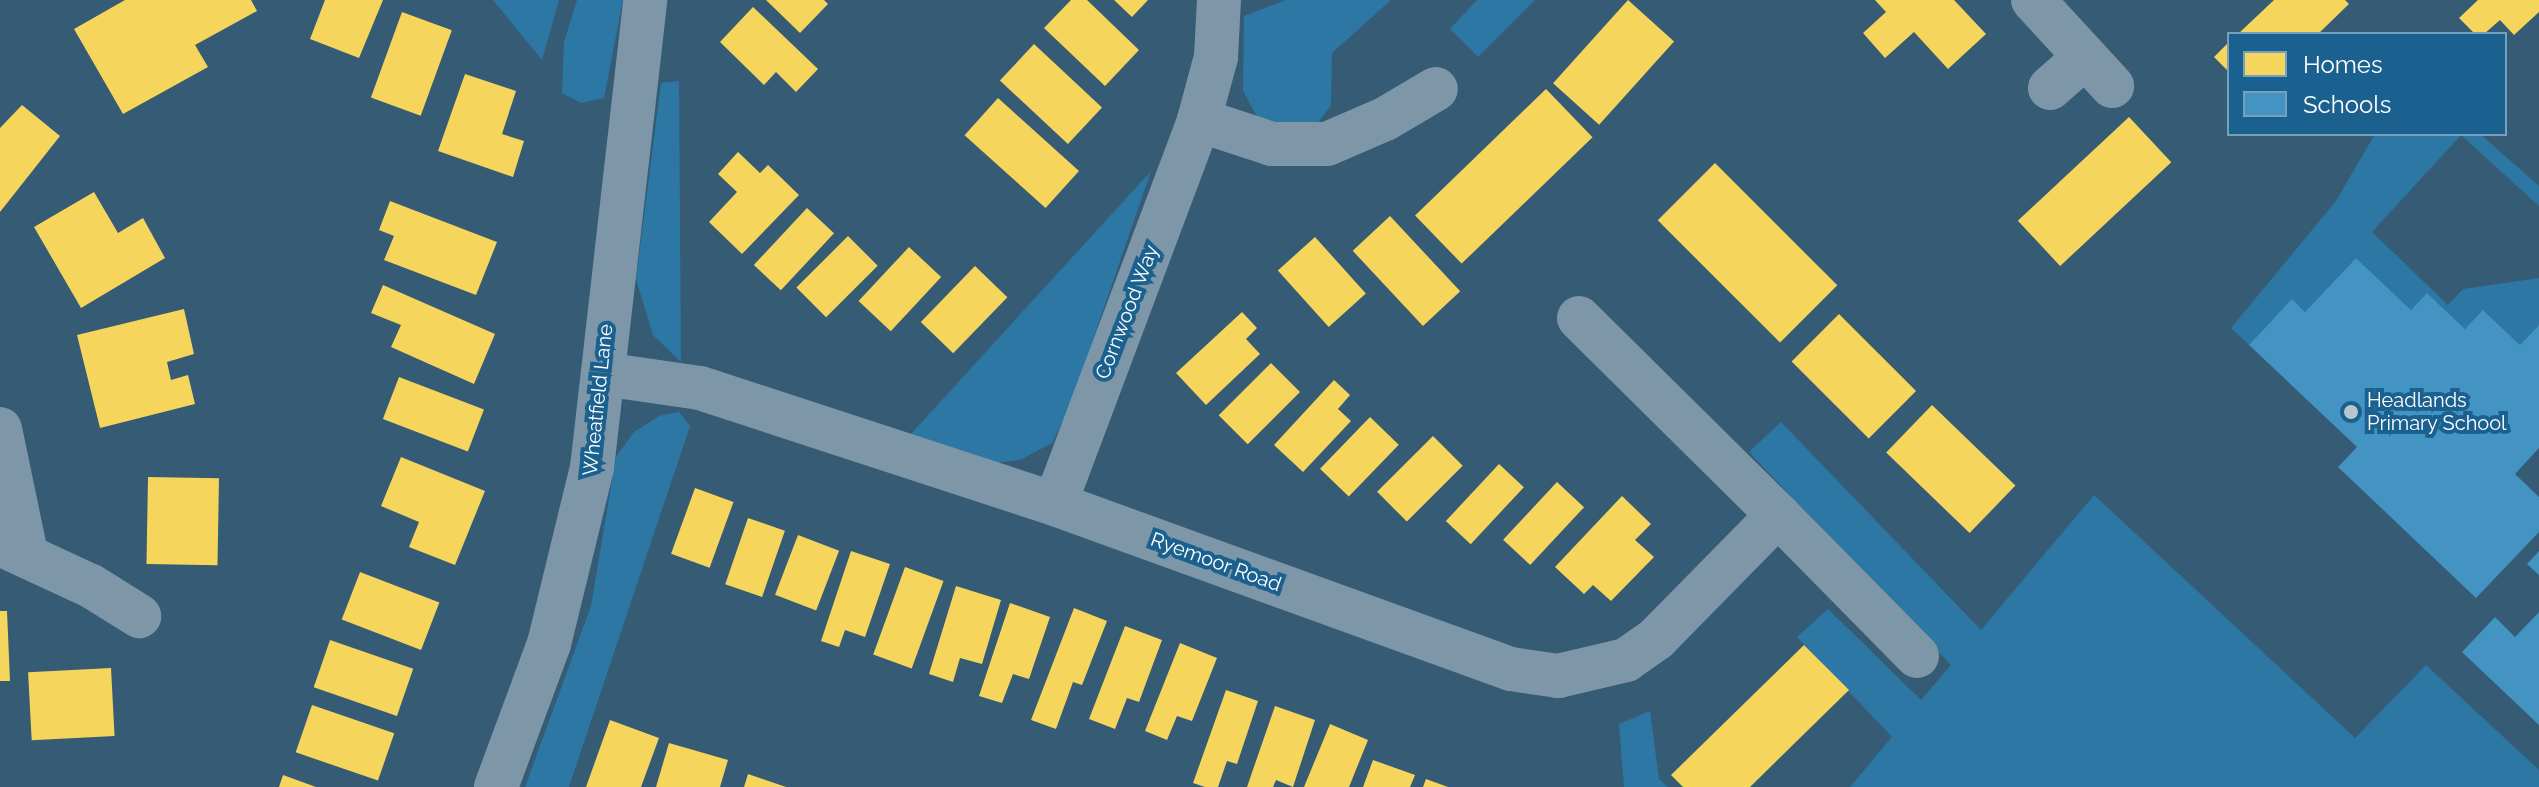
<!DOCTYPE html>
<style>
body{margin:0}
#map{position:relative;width:2539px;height:787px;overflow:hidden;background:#365b74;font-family:Raleway,sans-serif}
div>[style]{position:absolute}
.green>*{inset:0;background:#2c77a4}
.homes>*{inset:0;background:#f6d55c;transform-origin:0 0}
.schools>*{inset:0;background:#4393c3}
.minor>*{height:44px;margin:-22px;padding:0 22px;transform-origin:22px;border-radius:22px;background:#7d97a8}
.dots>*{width:22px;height:22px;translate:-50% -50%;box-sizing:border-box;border:4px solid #1b618f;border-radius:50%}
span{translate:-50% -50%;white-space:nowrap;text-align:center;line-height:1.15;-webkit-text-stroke:8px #1b618f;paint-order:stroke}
.street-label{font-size:20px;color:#fff}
.poi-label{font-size:20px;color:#fff}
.left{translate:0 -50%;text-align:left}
.legend{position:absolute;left:2227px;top:32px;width:280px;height:104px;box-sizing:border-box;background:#1b618f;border:2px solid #76a0bc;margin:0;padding:10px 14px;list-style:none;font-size:24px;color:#fff}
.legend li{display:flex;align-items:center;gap:16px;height:40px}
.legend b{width:40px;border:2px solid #76a0bc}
</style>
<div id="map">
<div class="green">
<i style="clip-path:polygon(493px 0,559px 0,542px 60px)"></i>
<i style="clip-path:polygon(577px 0,623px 0,604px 98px,581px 103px,562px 93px,564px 42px)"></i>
<i style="clip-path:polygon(1286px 0,1391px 0,1332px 53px,1331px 105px,1312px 131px,1259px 120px,1243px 91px,1244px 16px)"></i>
<i style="clip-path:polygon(1477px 0,1535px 0,1478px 57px,1450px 29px)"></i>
<i style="clip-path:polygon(679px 81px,681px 362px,653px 335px,636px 279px,661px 83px)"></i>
<i style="clip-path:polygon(2375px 134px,2480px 134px,2539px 186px,2539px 206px,2461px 135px,2372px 232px,2448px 305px,2463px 289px,2539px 278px,2539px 325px,2520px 345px,2484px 311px,2465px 329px,2427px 293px,2411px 310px,2356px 258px,2305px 312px,2292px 300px,2249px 345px,2231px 328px,2336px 201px)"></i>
<i style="clip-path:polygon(1151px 171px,1070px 407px,1052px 443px,1020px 460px,995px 463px,909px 436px)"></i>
<i style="clip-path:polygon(679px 412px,690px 426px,569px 787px,525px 787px,591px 606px,616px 457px,634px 432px,659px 416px)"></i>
<i style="clip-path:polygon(1781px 422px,1981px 630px,2094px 495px,2355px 738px,2426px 665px,2539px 770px,2539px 787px,1850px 787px,1892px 737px,1797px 637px,1828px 609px,1921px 700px,1951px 665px,1749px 452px)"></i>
<i style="clip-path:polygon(1650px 711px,1659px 779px,1668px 787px,1624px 787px,1619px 724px)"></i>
</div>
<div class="homes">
<i style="clip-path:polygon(125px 0,251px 0,257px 11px,195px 45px,208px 67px,123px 114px,74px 29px)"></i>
<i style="clip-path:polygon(325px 0,383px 0,359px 58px,310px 39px)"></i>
<i style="clip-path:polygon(766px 0,824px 0,828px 4px,800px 33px)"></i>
<i style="clip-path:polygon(1071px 0,1087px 0,1139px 50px,1105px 86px,1044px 28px)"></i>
<i style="clip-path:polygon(1114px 0,1148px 0,1132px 17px)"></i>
<i style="left:1628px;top:0;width:62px;height:112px;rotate:42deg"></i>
<i style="clip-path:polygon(1875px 0,1954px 0,1986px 34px,1948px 69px,1914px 32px,1885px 58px,1863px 33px,1886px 12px)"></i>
<i style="clip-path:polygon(2274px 0,2345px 0,2349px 4px,2318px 34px,2238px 34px)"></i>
<i style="clip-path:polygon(2478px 0,2539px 0,2539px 12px,2514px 35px,2500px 20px,2484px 34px,2475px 34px,2459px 18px)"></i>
<i style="clip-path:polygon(753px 7px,818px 69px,796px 92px,776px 72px,764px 85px,720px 42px)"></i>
<i style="left:402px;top:12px;width:53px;height:91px;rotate:20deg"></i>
<i style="clip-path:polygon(2229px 42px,2229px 72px,2214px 57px)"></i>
<i style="left:1034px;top:44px;width:93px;height:50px;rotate:43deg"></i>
<i style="clip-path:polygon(465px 74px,516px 91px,502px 134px,524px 141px,513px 177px,438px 151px)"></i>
<i style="left:1546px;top:89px;width:67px;height:182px;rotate:46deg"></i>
<i style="left:998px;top:98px;width:109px;height:50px;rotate:42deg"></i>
<i style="clip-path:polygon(22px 105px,60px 136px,0 212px,0 128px)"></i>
<i style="left:2129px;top:117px;width:62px;height:152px;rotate:47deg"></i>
<i style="clip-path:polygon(738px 152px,760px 173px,768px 165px,799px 195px,742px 254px,709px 222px,737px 192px,718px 174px)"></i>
<i style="left:1715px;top:163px;width:173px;height:81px;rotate:45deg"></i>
<i style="clip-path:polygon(94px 192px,118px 233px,143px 218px,165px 258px,81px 308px,34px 227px)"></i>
<i style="clip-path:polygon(390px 201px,497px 242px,476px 295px,384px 260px,394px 236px,379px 230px)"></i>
<i style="left:807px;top:208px;width:37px;height:78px;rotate:43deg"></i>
<i style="left:1390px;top:216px;width:103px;height:51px;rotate:47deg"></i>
<i style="left:848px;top:236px;width:42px;height:73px;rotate:45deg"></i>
<i style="left:1315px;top:237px;width:76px;height:50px;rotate:48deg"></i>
<i style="left:909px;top:247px;width:44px;height:74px;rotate:43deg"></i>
<i style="left:975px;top:266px;width:45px;height:78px;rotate:44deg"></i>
<i style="clip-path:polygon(383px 285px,495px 334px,474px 384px,391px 347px,401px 325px,371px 313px)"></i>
<i style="clip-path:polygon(184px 309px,194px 354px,167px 362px,171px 380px,188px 375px,195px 404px,100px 428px,77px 335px)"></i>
<i style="clip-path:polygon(1242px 312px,1257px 328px,1246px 339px,1260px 354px,1206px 405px,1176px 373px)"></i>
<i style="left:1839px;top:314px;width:109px;height:67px;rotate:45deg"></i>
<i style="left:1271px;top:363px;width:41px;height:74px;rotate:45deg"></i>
<i style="left:399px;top:377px;width:91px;height:45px;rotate:21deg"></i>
<i style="clip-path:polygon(1334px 380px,1350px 395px,1338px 409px,1351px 421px,1303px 472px,1274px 445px)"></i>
<i style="left:1932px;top:405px;width:116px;height:66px;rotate:44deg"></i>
<i style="left:1370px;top:417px;width:40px;height:72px;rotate:44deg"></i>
<i style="left:1433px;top:436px;width:42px;height:79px;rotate:45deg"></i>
<i style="clip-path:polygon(401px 457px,485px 491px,455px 565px,409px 547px,419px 522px,381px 506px)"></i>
<i style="left:1499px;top:464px;width:34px;height:78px;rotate:43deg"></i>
<i style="left:148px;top:477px;width:71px;height:87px;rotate:1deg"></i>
<i style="left:1557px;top:482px;width:37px;height:79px;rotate:43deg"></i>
<i style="left:695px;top:488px;width:41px;height:70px;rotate:20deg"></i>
<i style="clip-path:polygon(1622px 496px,1651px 524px,1635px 540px,1654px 557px,1611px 601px,1593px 585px,1584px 594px,1555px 567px)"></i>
<i style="left:748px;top:518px;width:39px;height:70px;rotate:19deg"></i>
<i style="left:798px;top:535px;width:44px;height:64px;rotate:21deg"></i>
<i style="clip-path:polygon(851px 551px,890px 564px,865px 637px,845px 630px,839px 647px,821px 641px)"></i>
<i style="left:905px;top:567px;width:41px;height:93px;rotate:20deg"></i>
<i style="left:360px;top:572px;width:85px;height:51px;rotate:21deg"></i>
<i style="clip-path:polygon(956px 586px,1001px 600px,982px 664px,960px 658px,953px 682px,929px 674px)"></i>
<i style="clip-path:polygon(1010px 603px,1050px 617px,1029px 679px,1013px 674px,1002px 703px,979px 696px)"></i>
<i style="clip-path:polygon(1074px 608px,1107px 621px,1082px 685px,1073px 682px,1056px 729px,1031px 720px)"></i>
<i style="clip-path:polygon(0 611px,7px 611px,10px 681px,0 681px)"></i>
<i style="clip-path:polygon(1125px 626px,1162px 640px,1139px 702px,1127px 698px,1115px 729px,1089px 719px)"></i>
<i style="left:330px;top:640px;width:88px;height:50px;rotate:19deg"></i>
<i style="clip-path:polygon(1180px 643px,1217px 658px,1192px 721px,1177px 716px,1167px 740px,1145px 731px)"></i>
<i style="clip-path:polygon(1804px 645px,1849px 690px,1750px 787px,1683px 787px,1671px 775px)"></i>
<i style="left:111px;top:668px;width:68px;height:83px;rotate:87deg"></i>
<i style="clip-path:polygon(1226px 690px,1258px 701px,1237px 764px,1227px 761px,1218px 787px,1205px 787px,1193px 783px)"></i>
<i style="left:312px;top:705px;width:87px;height:50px;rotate:19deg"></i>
<i style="clip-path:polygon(1275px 706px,1315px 720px,1293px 787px,1276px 780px,1273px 787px,1247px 787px)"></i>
<i style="clip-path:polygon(610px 720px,659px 738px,641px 787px,586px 787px)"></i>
<i style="clip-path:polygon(1330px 724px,1368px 740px,1349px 787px,1304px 787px)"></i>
<i style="clip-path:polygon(669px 743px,728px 760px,720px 787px,656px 787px)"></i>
<i style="clip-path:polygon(1373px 760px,1415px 775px,1410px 787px,1363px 787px)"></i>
<i style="clip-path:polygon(748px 774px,786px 787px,744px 787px)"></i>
<i style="clip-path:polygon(283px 775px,316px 787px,279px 787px)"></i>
<i style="clip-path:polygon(1426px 779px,1448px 787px,1423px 787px)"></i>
</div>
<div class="schools">
<i style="clip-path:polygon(2356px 258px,2411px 310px,2427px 293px,2465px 329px,2483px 310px,2520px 345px,2539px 325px,2539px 448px,2515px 474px,2539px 497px,2539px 532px,2476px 598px,2338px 467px,2357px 447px,2249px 345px,2292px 299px,2305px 312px)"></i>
<i style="clip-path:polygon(2539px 551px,2539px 575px,2527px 564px)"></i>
<i style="clip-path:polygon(2539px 612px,2539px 725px,2462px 652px,2495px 617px,2515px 637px)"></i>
</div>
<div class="minor">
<i style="left:2033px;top:0;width:117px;rotate:47.4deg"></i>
<i style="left:2050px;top:88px;width:47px;rotate:-41.5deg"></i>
<i style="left:1199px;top:120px;width:77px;rotate:18.2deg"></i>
<i style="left:1272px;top:144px;width:55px"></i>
<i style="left:1327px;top:144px;width:63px;rotate:-23.3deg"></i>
<i style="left:1385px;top:119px;width:59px;rotate:-30.5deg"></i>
<i style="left:603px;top:374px;width:98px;rotate:8.2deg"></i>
<i style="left:700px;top:388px;width:373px;rotate:18.1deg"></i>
<i style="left:1055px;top:504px;width:485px;rotate:19.9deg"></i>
<i style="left:1511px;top:669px;width:48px;rotate:8.5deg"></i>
<i style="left:1558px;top:676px;width:70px;rotate:-13.2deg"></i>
<i style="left:1626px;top:660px;width:37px;rotate:-35deg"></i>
<i style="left:1656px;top:639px;width:174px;rotate:-45.5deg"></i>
<i style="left:1778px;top:515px;width:280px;rotate:-135.3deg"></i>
<i style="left:0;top:429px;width:127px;rotate:78.2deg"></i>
<i style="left:1055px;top:504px;width:410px;rotate:-69.4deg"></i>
<i style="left:1199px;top:120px;width:65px;rotate:-74.9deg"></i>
<i style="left:1216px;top:57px;width:57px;rotate:-87deg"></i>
<i style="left:1778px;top:515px;width:198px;rotate:45.4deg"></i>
<i style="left:0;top:544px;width:100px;rotate:24.8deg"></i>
<i style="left:91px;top:586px;width:57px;rotate:32deg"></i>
<i style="left:496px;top:787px;width:153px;rotate:-69.7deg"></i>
<i style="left:549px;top:644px;width:181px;rotate:-76.3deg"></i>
<i style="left:592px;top:468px;width:471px;rotate:-83.5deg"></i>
</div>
<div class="dots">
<i style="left:2351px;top:412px;background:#b9c6ce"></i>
</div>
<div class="street-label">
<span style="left:1127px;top:312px;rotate:-69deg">Cornwood Way</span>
<span style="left:598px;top:400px;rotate:-84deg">Wheatfield Lane</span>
<span style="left:1216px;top:562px;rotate:20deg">Ryemoor Road</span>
</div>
<div class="poi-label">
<span class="left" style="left:2367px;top:412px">Headlands<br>Primary School</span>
</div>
<ul class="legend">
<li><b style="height:22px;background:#f6d55c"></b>Homes</li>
<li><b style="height:22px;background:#4393c3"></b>Schools</li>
</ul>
</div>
